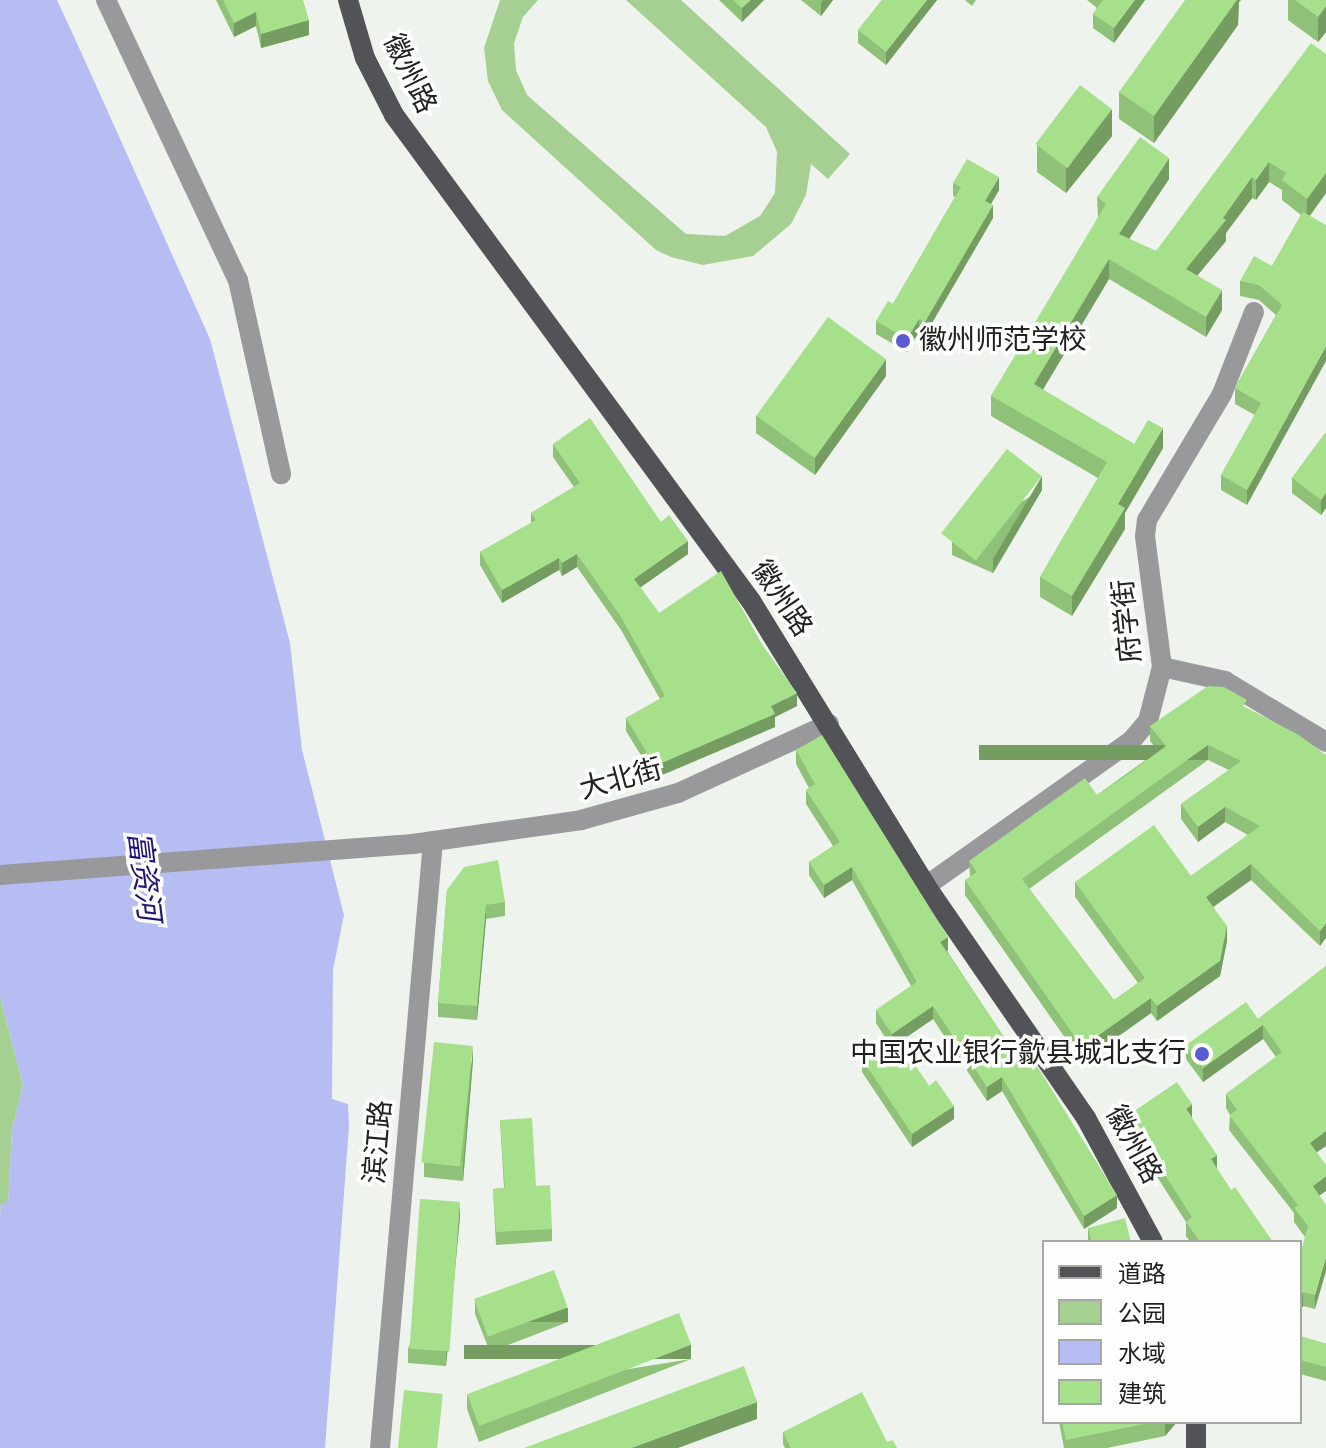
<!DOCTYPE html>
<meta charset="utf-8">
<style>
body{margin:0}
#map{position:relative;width:1326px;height:1448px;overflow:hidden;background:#eff3ed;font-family:"Alegreya Sans","Noto Sans SC",sans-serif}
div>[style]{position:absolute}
.green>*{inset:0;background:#a6d092}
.water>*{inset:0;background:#b5bdf3}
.minor>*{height:20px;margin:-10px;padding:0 10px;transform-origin:10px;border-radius:10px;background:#99999c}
.major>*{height:20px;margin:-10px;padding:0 10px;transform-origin:10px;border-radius:10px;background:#525357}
.wall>*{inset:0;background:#90c178}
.shaded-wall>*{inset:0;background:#759d61;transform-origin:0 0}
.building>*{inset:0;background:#a7e08b;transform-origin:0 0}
.dots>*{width:22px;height:22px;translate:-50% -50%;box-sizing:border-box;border:4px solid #fefffd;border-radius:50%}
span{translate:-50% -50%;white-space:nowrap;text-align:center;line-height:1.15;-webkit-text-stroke:7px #fefffd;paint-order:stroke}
.street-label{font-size:28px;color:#202220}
.poi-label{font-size:28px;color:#202220}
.left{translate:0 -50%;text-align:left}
.right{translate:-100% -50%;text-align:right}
.water-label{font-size:30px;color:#231378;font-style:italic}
.legend{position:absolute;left:1042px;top:1240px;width:260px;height:184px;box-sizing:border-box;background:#fefffd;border:2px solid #a5a7a5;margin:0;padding:10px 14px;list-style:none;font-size:24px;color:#202220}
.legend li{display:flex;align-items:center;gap:16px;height:40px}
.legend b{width:40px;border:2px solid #a5a7a5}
</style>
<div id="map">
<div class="green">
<i style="clip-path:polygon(500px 0,538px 0,523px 17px,514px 43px,516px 70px,527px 95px,686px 234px,725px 236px,760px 216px,775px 193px,777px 152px,766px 127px,626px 0,681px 0,850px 154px,828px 179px,811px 164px,806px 195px,791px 224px,753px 256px,703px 265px,671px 257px,656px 250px,502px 110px,488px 81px,484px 48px)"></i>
<i style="clip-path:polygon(0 997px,23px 1085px,12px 1130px,8px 1203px,1px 1203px,0 1215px)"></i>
</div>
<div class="water">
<i style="clip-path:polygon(0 0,57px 0,81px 52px,210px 339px,290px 643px,302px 750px,344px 915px,333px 970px,332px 1099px,348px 1104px,349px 1126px,325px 1448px,0 1448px,0 1215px,1px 1203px,8px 1202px,12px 1130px,23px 1085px,0 997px)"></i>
</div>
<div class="minor">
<i style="left:106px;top:0;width:310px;rotate:64.8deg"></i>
<i style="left:238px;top:280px;width:199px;rotate:77.5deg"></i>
<i style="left:1162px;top:667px;width:65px;rotate:12.5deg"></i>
<i style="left:1225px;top:681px;width:118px;rotate:31.1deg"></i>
<i style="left:0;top:875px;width:414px;rotate:-4.3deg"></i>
<i style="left:413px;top:844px;width:170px;rotate:-8.1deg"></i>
<i style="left:581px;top:820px;width:101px;rotate:-15.6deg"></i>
<i style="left:678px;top:793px;width:166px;rotate:-24.6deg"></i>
<i style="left:926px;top:886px;width:252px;rotate:-35.3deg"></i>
<i style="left:1132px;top:740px;width:25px;rotate:-50deg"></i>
<i style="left:1148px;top:721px;width:56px;rotate:-75.5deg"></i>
<i style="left:1162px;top:667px;width:132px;rotate:-97.4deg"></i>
<i style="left:1145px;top:536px;width:16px;rotate:-83deg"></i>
<i style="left:1147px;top:520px;width:147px;rotate:-59.2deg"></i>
<i style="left:1222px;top:394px;width:88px;rotate:-68.7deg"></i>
<i style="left:380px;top:1448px;width:609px;rotate:-85.01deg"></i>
</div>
<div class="major">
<i style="left:348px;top:0;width:60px;rotate:73.7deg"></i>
<i style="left:365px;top:58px;width:64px;rotate:63deg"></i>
<i style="left:394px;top:115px;width:603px;rotate:53.7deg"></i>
<i style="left:751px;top:601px;width:334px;rotate:58.4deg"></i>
<i style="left:926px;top:886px;width:282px;rotate:55.4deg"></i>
<i style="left:1086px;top:1118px;width:141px;rotate:61.6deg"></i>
<i style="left:1196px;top:1422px;width:26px;rotate:90deg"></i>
</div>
<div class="wall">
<i style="clip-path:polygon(216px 0,303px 0,309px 35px,261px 48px,256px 26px,234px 37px)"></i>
<i style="clip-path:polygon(719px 0,764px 0,742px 22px)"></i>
<i style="clip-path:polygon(801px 0,833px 0,821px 16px)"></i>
<i style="clip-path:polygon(882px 0,937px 0,886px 65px,858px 43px,858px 30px)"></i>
<i style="clip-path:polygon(965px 0,976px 0,972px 6px)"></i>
<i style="clip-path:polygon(1087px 0,1145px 0,1114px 43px,1093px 28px,1093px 14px,1097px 8px)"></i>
<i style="clip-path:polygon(1288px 0,1326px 0,1326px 32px,1318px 42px,1288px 20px)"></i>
<i style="clip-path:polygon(1239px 2px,1238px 25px,1154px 143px,1119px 119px,1119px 92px)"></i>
<i style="clip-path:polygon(1326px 54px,1326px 193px,1310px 216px,1247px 505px,1221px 490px,1221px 475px,1255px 415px,1235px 404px,1235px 388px,1276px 315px,1259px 300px,1240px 296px,1240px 281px,1272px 266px,1301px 215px,1282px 200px,1282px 190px,1269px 182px,1256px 200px,1252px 198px,1226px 233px,1226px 241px,1197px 276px,1222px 310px,1206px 337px,1109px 279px,1043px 390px,1134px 444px,1163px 448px,1125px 513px,1125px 529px,1072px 616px,1040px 597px,1040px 577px,1098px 478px,991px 416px,991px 396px,1098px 218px,1097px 197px,1169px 179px,1129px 239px,1156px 251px)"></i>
<i style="clip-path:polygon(1112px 136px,1066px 193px,1037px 172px,1037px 145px)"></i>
<i style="clip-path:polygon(953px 183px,999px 190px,991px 204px,993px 218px,925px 335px,919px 332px,907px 352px,876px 334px,876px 321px,893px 304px,955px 197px,953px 196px)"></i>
<i style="clip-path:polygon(886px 376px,815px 475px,756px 433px,756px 416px)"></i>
<i style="clip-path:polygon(1326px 432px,1326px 508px,1321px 515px,1292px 493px,1292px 478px)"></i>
<i style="clip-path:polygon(553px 444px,661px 522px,688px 554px,640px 587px,659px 613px,797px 706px,775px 717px,775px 727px,655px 778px,626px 731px,626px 718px,660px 699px,621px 630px,577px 567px,562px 576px,559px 570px,502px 603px,480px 565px,480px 552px,531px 523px,531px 513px,574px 487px,553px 457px)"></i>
<i style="clip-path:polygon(1042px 490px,993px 573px,952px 555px,952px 541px)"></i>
<i style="clip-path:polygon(evenodd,1247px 708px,1325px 756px,1320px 946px,1251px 880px,1213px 907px,1227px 941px,1220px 976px,1157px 1021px,1151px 1013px,1082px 1062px,965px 895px,965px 880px,970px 877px,969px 861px,1097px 795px,1158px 751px,1150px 741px,1150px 726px,1247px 708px,1208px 760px,1229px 770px,1181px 804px,1181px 819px,1198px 842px,1225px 822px,1248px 835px,1191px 876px,1075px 882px,1075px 897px,1138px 983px,1114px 1000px,1029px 889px,1208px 760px)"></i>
<i style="clip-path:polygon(796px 750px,948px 950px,947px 951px,1117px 1208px,1084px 1229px,1002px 1091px,987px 1101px,933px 1019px,899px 1042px,929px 1086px,954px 1119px,912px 1147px,862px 1072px,862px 1059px,888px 1042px,876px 1023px,876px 1010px,911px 986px,852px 880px,824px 898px,809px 875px,809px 862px,833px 846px,806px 804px,806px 790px,809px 788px,796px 764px)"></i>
<i style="clip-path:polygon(447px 890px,505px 902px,505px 916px,486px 919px,477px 1020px,438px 1017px,438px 1003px)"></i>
<i style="clip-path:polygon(1326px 966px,1326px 1146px,1317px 1152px,1319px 1195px,1315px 1309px,1303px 1306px,1300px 1311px,1305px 1237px,1294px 1222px,1294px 1213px,1229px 1130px,1230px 1115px,1226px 1108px,1226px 1094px,1276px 1057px,1263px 1039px,1203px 1082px,1186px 1059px,1186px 1045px,1258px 1019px)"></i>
<i style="clip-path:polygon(473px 1060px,463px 1181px,424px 1177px,424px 1163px)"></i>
<i style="clip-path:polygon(1127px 1116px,1192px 1119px,1217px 1169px,1231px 1190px,1273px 1242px,1190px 1242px,1186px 1236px,1186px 1222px,1127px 1130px)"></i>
<i style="clip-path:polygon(500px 1120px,536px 1186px,552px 1229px,552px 1241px,496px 1245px,493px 1189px,504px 1188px)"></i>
<i style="clip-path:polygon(460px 1216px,446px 1366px,408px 1363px,408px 1349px)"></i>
<i style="clip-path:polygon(1088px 1228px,1131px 1242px,1088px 1242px)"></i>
<i style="clip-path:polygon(475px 1300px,568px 1322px,490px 1352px,475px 1314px)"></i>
<i style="clip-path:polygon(1300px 1336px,1323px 1343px,1326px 1343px,1326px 1381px,1300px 1374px)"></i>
<i style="clip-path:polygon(691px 1359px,479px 1442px,467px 1409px,467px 1395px)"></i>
<i style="clip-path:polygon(1059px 1422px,1177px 1422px,1165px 1436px,1107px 1448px,1064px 1448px)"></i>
<i style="clip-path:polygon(783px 1432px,887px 1442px,897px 1448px,785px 1448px,783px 1444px)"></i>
</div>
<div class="shaded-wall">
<i style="clip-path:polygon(751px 0,764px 0,742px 22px,742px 8px)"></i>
<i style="clip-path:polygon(823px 0,833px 0,821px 16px,821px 3px)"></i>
<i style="clip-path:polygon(927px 0,937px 0,886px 65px,886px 52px)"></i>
<i style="clip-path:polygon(1135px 0,1145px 0,1114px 43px,1114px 28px)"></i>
<i style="clip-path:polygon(1232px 0,1241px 0,1239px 2px,1238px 25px,1154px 143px,1154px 116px)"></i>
<i style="clip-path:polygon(1326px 6px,1326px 32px,1318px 42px,1318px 17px)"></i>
<i style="clip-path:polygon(256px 12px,256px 26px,234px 37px,234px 23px)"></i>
<i style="clip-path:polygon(309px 20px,309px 35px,261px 48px,261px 34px)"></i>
<i style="clip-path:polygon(1112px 109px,1112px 136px,1066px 193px,1066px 166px)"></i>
<i style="clip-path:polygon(1169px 158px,1169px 179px,1119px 254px,1119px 234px)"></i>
<i style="clip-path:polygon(1269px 162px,1269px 182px,1256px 200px,1256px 180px)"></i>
<i style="clip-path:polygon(1326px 173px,1326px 193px,1307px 219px,1307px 199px)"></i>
<i style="clip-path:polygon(999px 177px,999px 190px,985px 214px,985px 201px)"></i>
<i style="clip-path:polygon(1252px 177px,1252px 198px,1226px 233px,1226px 241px,1186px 289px,1186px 269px)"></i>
<i style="clip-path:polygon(993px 205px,993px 218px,925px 335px,925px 322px)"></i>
<i style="clip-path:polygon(1109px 259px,1109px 279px,1034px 404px,1034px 384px)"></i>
<i style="clip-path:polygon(1222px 290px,1222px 310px,1206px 337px,1206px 317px)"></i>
<i style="clip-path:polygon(919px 319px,919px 332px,907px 352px,907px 339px)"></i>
<i style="clip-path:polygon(1326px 346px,1326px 361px,1247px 505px,1247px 490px)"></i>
<i style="clip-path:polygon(886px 359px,886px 376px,815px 475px,815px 458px)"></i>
<i style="clip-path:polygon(1163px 428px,1163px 448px,1125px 513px,1125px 529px,1072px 616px,1072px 596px,1118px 504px)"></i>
<i style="clip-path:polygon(1042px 476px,1042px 490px,993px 573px,993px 559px)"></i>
<i style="clip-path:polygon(1326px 493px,1326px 508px,1321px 515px,1321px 500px)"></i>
<i style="clip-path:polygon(688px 541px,688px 554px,634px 592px,634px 579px)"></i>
<i style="clip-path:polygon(577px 554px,577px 567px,562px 576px,562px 563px)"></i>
<i style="clip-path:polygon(559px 558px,559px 570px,502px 603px,502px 590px)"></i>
<i style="clip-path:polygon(797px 693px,797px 706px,775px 717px,775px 727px,655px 778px,655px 766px)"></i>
<i style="left:1208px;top:745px;width:15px;height:229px;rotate:90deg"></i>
<i style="clip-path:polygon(1225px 807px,1225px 822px,1198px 842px,1198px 827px)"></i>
<i style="clip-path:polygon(1251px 864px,1251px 880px,1206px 912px,1206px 897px)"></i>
<i style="clip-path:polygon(852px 867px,852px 880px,824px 898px,824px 885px)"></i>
<i style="clip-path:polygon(486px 905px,486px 919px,477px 1020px,477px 1006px)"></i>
<i style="clip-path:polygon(1326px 923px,1326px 938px,1320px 946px,1320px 931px)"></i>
<i style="clip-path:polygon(1227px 926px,1227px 941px,1220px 976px,1157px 1021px,1157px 1006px)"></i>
<i style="clip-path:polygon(948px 937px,948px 950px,940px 955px,940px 942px)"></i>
<i style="clip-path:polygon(1151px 998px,1151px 1013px,1082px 1062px,1082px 1047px)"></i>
<i style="clip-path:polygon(933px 1006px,933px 1019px,892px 1047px,892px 1034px)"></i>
<i style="clip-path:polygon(1263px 1025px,1263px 1039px,1203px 1082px,1203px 1068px)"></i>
<i style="clip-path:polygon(473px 1046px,473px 1060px,463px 1181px,463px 1167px)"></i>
<i style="clip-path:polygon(1002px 1077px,1002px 1091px,987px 1101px,987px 1087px)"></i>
<i style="clip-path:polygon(1192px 1104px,1192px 1118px,1186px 1109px)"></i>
<i style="clip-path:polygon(954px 1106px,954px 1119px,912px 1147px,912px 1134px)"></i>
<i style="clip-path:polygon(1326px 1131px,1326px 1146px,1310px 1157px,1310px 1143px)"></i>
<i style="clip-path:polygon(1217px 1155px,1217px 1169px,1211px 1159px)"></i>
<i style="clip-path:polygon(1326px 1176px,1326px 1191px,1313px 1200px,1313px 1186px)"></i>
<i style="clip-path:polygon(1117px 1195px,1117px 1208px,1084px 1229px,1084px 1216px)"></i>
<i style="clip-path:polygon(460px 1202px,460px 1216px,446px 1366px,446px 1352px)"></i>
<i style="clip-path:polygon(1326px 1257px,1326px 1271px,1315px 1309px,1315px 1295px)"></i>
<i style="clip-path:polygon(1303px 1292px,1303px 1306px,1300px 1311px,1300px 1297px)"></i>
<i style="left:568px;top:1308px;width:14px;height:84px;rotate:90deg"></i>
<i style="left:691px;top:1345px;width:14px;height:227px;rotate:90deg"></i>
<i style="clip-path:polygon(757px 1402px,757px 1419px,678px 1448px,631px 1448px)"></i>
<i style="clip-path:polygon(1165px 1422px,1177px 1422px,1165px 1436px)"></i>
</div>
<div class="building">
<i style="clip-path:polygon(223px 0,303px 0,309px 20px,261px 34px,256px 12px,234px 23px)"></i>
<i style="clip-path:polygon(733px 0,751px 0,742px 8px)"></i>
<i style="clip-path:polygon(882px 0,927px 0,886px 52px,858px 30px)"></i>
<i style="clip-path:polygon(1103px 0,1135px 0,1114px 28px,1093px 14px)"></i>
<i style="clip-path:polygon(1185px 0,1237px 0,1154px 116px,1119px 92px)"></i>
<i style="clip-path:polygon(1295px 0,1326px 0,1326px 6px,1318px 17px)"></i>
<i style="clip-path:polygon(1311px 43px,1326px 54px,1326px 173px,1307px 199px,1282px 180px,1286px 173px,1269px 162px,1256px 180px,1252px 177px,1223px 218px,1226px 220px,1186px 269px,1222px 290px,1206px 317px,1109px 259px,1034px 384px,1134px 444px,1148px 420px,1163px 428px,1118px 504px,1125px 508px,1072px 596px,1040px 577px,1107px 462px,991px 396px,1106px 204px,1097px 197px,1140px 137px,1169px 158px,1119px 234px,1156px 251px)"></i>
<i style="left:1080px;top:85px;width:40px;height:74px;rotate:37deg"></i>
<i style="clip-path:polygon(967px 159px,999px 177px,985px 201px,993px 205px,925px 322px,919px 319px,907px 339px,876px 321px,888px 301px,893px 304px,961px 187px,953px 183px)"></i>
<i style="clip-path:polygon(1303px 212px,1326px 225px,1326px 346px,1247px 490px,1221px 475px,1261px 403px,1235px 388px,1282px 305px,1259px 285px,1240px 281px,1254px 256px,1272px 266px)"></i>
<i style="left:828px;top:317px;width:72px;height:122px;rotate:36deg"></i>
<i style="clip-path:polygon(590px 418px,661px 522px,669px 515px,688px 541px,634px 579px,659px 613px,721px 571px,763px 646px,797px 693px,771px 706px,775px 714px,655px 766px,626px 718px,665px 696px,621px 617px,577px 554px,562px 563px,559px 558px,502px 590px,480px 552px,536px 520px,531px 513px,580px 483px,553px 444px)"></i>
<i style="clip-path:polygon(1326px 432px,1326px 493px,1321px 500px,1292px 478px)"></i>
<i style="left:1007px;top:449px;width:44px;height:107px;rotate:38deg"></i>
<i style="clip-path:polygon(evenodd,1208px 686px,1224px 687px,1247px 700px,1243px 706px,1299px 735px,1326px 755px,1326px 923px,1320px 931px,1251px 864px,1206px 897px,1227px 926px,1220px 961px,1157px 1006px,1151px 998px,1082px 1047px,965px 880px,977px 872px,969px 861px,1085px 778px,1097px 795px,1124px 777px,1166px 746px,1150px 726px,1208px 686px,1208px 745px,1241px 761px,1181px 804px,1198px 827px,1225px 807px,1260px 826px,1191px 876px,1154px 825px,1075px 882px,1145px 978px,1114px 1000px,1022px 879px,1208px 745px)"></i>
<i style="clip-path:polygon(822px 735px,948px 937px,940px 942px,1019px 1059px,1029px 1053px,1117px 1195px,1084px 1216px,1002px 1077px,987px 1087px,933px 1006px,892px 1034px,876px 1010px,917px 982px,852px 867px,824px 885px,809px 862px,840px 842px,806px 790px,815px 784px,796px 750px)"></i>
<i style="clip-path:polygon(498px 860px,505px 902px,486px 905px,477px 1006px,438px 1003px,447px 890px,464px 867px)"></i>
<i style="clip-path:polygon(1326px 966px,1326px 1131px,1310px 1143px,1326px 1165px,1326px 1176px,1313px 1186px,1326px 1205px,1326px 1257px,1315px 1295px,1303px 1292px,1300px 1297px,1300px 1255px,1308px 1226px,1294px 1208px,1298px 1205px,1229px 1115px,1237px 1110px,1226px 1094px,1282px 1052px,1263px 1025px,1203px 1068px,1186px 1045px,1246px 1002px,1258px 1019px)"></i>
<i style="clip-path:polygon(896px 1037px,929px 1086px,936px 1080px,954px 1106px,912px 1134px,862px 1059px)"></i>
<i style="left:434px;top:1042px;width:39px;height:121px;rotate:6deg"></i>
<i style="clip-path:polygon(1177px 1082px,1192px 1104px,1186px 1109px,1217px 1155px,1211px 1159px,1231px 1190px,1235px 1187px,1273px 1242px,1200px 1242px,1186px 1222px,1192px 1217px,1127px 1116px)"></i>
<i style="clip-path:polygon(532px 1118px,536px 1186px,550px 1185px,552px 1229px,496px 1232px,493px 1189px,505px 1188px,500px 1120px)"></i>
<i style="left:420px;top:1199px;width:40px;height:150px;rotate:4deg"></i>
<i style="clip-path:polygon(1125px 1218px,1131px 1242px,1092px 1242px,1088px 1228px)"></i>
<i style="left:554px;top:1270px;width:40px;height:85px;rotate:70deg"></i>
<i style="left:679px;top:1313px;width:34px;height:227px;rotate:69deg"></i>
<i style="clip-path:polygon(1300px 1336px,1323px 1343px,1326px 1343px,1326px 1367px,1300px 1360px)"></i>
<i style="clip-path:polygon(744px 1366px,757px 1402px,631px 1448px,524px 1448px)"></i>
<i style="left:404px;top:1390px;width:39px;height:58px;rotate:6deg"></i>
<i style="clip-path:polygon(862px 1392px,887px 1442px,893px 1440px,897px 1448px,791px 1448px,783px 1432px)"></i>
<i style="clip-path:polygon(1062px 1422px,1154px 1422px,1066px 1440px)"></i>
</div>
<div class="dots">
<i style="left:903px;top:341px;background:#5a5bd3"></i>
<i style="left:1202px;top:1054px;background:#5a5bd3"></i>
</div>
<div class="street-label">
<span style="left:409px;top:74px;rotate:64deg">徽州路</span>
<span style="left:781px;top:599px;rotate:56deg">徽州路</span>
<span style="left:1128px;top:621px;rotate:-96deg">府学街</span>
<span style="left:621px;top:780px;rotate:-15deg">大北街</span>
<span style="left:379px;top:1142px;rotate:-85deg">滨江路</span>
<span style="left:1133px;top:1145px;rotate:61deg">徽州路</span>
</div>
<div class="poi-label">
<span class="left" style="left:919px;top:341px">徽州师范学校</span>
<span class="right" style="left:1186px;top:1054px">中国农业银行歙县城北支行</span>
</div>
<div class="water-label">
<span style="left:143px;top:876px;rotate:83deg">富资河</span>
</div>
<ul class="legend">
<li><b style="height:10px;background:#525357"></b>道路</li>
<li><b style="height:22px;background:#a6d092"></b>公园</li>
<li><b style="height:22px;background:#b5bdf3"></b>水域</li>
<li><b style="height:22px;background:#a7e08b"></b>建筑</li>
</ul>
</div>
